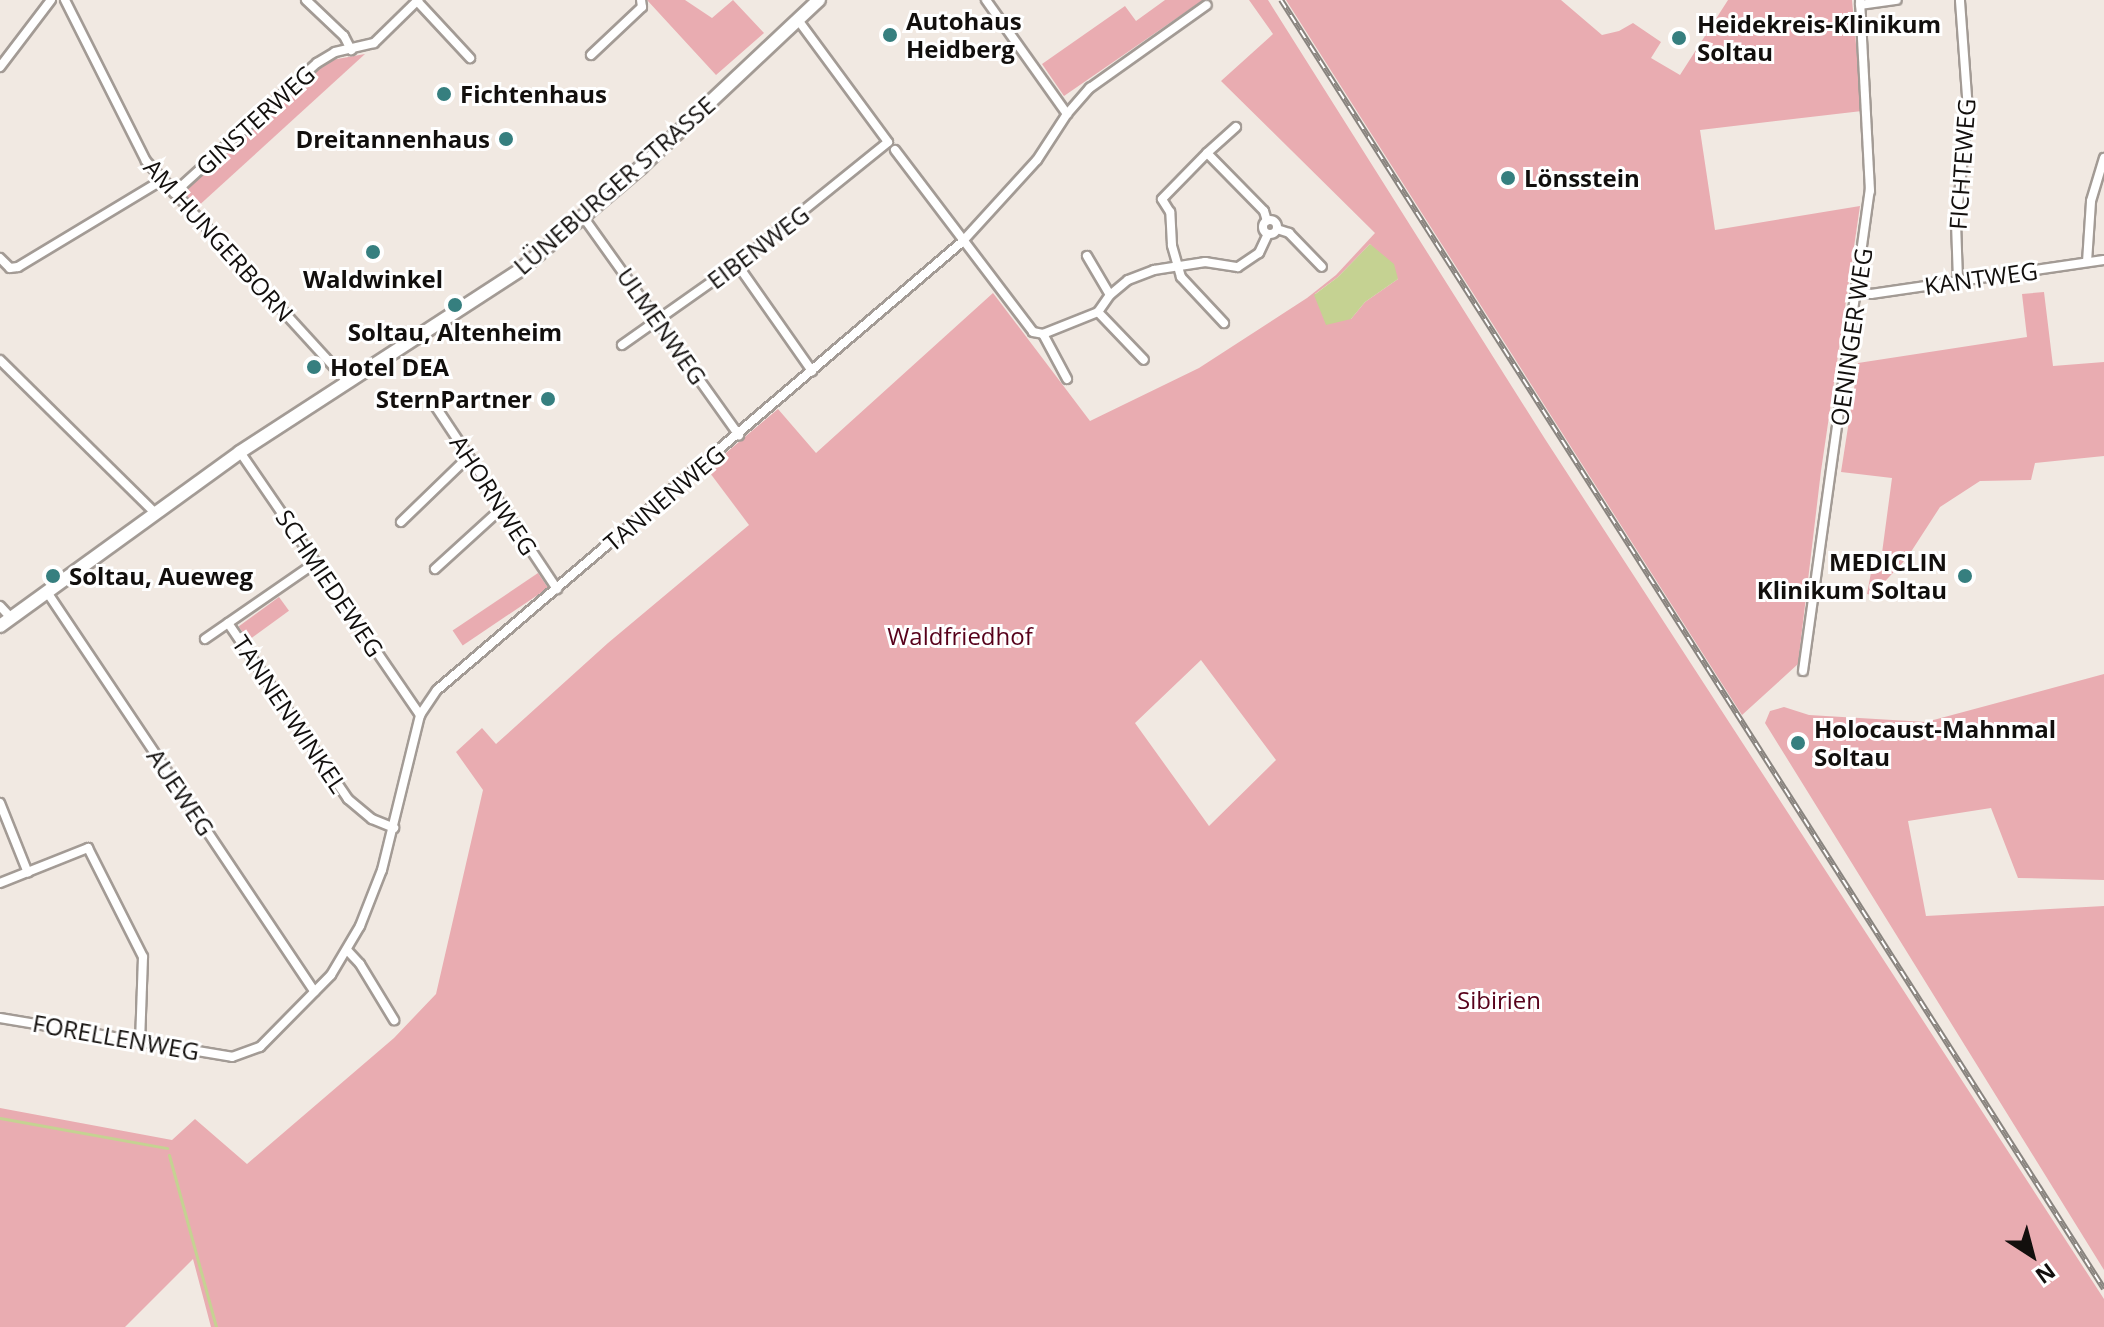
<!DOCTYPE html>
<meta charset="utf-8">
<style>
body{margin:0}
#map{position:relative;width:2104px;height:1327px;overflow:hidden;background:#f1e9e2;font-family:"Open Sans",sans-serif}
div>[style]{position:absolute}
.green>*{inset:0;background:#e9acb1;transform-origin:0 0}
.water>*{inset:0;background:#c5d292}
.stream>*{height:3px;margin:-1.5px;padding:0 1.5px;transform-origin:1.5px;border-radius:1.5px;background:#c5d292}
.roads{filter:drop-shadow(2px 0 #a39b95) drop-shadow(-2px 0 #a39b95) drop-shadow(0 2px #a39b95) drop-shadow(0 -2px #a39b95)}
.street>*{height:8px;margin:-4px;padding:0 4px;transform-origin:4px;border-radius:4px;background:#fff}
.street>.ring{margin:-4px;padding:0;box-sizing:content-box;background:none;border:8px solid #fff;border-radius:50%}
.primary>*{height:12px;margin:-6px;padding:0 6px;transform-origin:6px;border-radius:6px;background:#fff}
.rail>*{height:6px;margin-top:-3px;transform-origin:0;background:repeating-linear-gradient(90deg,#fff 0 9px,#89847f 0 18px);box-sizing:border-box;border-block:2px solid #89847f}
.dots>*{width:22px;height:22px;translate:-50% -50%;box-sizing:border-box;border:4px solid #fff;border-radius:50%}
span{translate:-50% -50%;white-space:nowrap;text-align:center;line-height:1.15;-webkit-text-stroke:6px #fff;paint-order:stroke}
.poi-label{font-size:24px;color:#120f0d;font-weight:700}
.left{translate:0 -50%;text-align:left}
.right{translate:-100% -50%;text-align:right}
.street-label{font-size:24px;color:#120f0d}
.park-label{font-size:24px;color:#57011a}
.north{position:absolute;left:1992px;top:1215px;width:80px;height:80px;-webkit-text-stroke:6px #fff;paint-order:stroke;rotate:144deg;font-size:22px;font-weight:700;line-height:32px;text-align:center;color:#120f0d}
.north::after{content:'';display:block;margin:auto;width:28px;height:36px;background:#120f0d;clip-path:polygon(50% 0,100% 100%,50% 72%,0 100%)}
</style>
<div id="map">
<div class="green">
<i style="clip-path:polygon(647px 0,685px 0,712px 18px,733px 0,764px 33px,716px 75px)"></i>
<i style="clip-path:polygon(1165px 0,1203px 0,1064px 96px,1042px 64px,1125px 6px,1136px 21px)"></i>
<i style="clip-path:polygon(evenodd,1249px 0,1268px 0,1545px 439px,2104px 1299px,2104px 1327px,211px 1327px,193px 1259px,125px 1327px,0 1327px,0 1108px,172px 1140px,195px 1119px,247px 1164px,394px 1038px,436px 994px,483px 790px,456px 752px,482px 728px,496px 744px,608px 643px,749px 525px,707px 469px,778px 409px,816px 453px,993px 293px,1090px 421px,1199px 368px,1307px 298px,1336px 275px,1375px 233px,1221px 81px,1273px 34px,1249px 0,1370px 244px,1398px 279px,1365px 302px,1351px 319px,1315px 294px,1338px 277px,1370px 244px,1249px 0,1201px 660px,1276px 760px,1209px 826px,1135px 723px,1201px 660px)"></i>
<i style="clip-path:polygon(1286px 0,1561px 0,1602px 35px,1619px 31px,1633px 23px,1661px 42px,1651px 58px,1680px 75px,1728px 0,1852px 0,1862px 111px,1700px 130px,1715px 230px,1860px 206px,1821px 471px,1798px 664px,1742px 715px)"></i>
<i style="clip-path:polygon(365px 54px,195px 209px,185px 199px,185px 190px,326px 61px)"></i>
<i style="clip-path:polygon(2044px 292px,2053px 366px,2104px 362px,2104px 456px,2035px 463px,2031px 480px,1980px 481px,1940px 507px,1907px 558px,1872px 595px,1867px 594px,1872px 567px,1880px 568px,1892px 478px,1841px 472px,1858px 363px,2027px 337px,2022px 294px)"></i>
<i style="left:538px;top:573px;width:18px;height:103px;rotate:56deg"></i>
<i style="left:279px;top:597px;width:17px;height:50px;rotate:54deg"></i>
<i style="clip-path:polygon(2104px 674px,2104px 880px,2018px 878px,1991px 808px,1908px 821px,1926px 916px,2104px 906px,2104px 1270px,1765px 723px,1770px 711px,1784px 707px,1809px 715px,1926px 722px)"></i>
</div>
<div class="water">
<i style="clip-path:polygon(1370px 244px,1394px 264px,1398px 279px,1365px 302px,1351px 319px,1326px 325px,1314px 295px,1338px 277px)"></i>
</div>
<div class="stream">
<i style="left:0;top:1118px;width:170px;rotate:10.2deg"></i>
<i style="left:169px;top:1155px;width:178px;rotate:74.7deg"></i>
</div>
<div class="roads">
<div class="street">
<i style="left:65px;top:0;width:180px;rotate:63.3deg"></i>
<i style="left:146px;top:161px;width:299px;rotate:47.6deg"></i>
<i style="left:306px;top:0;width:52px;rotate:43.5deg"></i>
<i style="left:344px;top:36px;width:16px;rotate:63deg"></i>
<i style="left:986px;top:0;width:140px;rotate:54.6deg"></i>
<i style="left:417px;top:1px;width:78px;rotate:47.1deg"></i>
<i style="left:1860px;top:5px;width:37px;rotate:-8deg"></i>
<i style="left:591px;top:55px;width:70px;rotate:-43.3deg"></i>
<i style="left:642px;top:7px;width:7px;rotate:-98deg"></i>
<i style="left:0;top:67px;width:84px;rotate:-52.7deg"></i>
<i style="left:895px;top:150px;width:228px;rotate:52.8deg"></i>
<i style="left:1033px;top:332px;width:10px;rotate:11deg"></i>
<i style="left:1043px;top:334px;width:59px;rotate:-21.8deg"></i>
<i style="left:1098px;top:312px;width:21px;rotate:-55deg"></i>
<i style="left:1110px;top:295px;width:23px;rotate:-40deg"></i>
<i style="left:1128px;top:280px;width:28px;rotate:-21deg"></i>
<i style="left:1154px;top:270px;width:52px;rotate:-8.9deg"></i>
<i style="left:1205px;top:262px;width:33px;rotate:9deg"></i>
<i style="left:1238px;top:267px;width:25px;rotate:-34deg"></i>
<i style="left:1259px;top:253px;width:21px;rotate:-65deg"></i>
<i style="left:1207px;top:153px;width:39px;rotate:-42deg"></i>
<i style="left:174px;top:193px;width:193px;rotate:-42.3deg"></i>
<i style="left:317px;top:63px;width:21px;rotate:-31deg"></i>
<i style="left:335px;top:52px;width:40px;rotate:-13deg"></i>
<i style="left:374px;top:43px;width:62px;rotate:-44.3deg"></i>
<i style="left:584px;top:218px;width:267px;rotate:54.5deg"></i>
<i class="ring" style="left:1263px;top:220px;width:6px;height:6px"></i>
<i style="left:1277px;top:229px;width:13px;rotate:18deg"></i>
<i style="left:1289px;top:233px;width:47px;rotate:45.9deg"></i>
<i style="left:1087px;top:256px;width:45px;rotate:59.5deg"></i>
<i style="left:0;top:258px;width:14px;rotate:45deg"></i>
<i style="left:10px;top:268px;width:8px;rotate:-7deg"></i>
<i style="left:18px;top:267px;width:168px;rotate:-31.1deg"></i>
<i style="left:2087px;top:262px;width:61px;rotate:-86.2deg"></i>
<i style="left:2091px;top:201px;width:45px;rotate:-73.2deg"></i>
<i style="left:737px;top:264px;width:131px;rotate:55deg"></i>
<i style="left:1958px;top:280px;width:57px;rotate:-92deg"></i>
<i style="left:1956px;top:223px;width:114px;rotate:-83.9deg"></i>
<i style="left:1968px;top:110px;width:110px;rotate:-94.2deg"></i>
<i style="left:1858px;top:291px;width:13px;rotate:13deg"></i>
<i style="left:1871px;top:294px;width:235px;rotate:-8.3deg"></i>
<i style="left:1098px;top:312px;width:66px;rotate:46.2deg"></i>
<i style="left:1224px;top:323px;width:63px;rotate:-133.1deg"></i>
<i style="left:1181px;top:277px;width:33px;rotate:-106deg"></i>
<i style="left:1172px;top:245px;width:33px;rotate:-93deg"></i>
<i style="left:1170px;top:212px;width:15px;rotate:-122deg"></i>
<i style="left:1162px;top:199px;width:64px;rotate:-45.6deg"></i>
<i style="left:1207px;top:153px;width:81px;rotate:45.5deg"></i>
<i style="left:1264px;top:211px;width:10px;rotate:73deg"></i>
<i style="left:1043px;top:334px;width:51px;rotate:61.9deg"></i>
<i style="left:622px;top:345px;width:141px;rotate:-35.2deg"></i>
<i style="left:737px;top:264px;width:194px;rotate:-38.9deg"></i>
<i style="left:888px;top:142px;width:152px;rotate:-126.4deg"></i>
<i style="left:0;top:360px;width:218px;rotate:44.6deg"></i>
<i style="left:432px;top:401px;width:226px;rotate:56.4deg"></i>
<i style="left:240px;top:452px;width:319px;rotate:55.6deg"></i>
<i style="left:401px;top:522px;width:93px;rotate:-44.1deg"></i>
<i style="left:435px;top:569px;width:91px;rotate:-42.3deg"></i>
<i style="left:47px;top:592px;width:481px;rotate:56.2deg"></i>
<i style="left:0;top:606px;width:16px;rotate:47deg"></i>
<i style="left:228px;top:623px;width:213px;rotate:55.7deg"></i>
<i style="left:348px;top:799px;width:31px;rotate:40deg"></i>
<i style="left:372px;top:819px;width:24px;rotate:22deg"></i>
<i style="left:205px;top:639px;width:134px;rotate:-34.6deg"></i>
<i style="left:1803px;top:671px;width:485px;rotate:-82.1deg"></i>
<i style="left:1870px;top:191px;width:191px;rotate:-93deg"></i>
<i style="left:0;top:803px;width:75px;rotate:68.2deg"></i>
<i style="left:0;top:883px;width:95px;rotate:-21.7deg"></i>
<i style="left:88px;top:848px;width:122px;rotate:63.2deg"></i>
<i style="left:143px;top:957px;width:84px;rotate:92deg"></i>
<i style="left:347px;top:950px;width:19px;rotate:47deg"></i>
<i style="left:360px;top:964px;width:66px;rotate:58.7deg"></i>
<i style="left:0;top:1018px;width:235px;rotate:9.5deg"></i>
<i style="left:232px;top:1057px;width:30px;rotate:-20deg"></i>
<i style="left:260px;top:1047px;width:101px;rotate:-45.4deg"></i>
<i style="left:331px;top:975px;width:57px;rotate:-59.4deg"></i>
<i style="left:360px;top:926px;width:60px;rotate:-68.6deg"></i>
<i style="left:382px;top:870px;width:160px;rotate:-76.2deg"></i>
<i style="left:420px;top:715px;width:30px;rotate:-56deg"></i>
<i style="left:437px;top:690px;width:690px;rotate:-40.48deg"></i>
<i style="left:962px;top:242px;width:111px;rotate:-47.6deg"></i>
<i style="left:1037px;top:160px;width:55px;rotate:-56.9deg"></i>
<i style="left:1067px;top:114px;width:35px;rotate:-49deg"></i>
<i style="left:1090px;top:88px;width:143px;rotate:-35.4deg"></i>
</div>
<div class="primary">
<i style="left:0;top:626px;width:296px;rotate:-35.9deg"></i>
<i style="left:240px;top:452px;width:334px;rotate:-33deg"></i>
<i style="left:520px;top:270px;width:159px;rotate:-40.4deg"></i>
<i style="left:641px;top:167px;width:244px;rotate:-43.2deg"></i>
</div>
</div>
<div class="rail">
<i style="left:1281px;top:0;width:1529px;rotate:57.44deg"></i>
</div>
<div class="dots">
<i style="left:890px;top:35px;background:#367f7f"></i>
<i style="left:1679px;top:38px;background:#367f7f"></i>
<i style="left:444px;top:94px;background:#367f7f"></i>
<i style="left:506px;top:139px;background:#367f7f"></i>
<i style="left:1508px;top:178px;background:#367f7f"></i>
<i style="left:373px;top:252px;background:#367f7f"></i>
<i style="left:455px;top:305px;background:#367f7f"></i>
<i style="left:314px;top:367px;background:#367f7f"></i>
<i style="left:548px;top:399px;background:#367f7f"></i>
<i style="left:53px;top:576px;background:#367f7f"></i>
<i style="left:1965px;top:576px;background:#367f7f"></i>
<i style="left:1798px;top:743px;background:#367f7f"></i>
</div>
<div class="poi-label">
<span class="left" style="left:906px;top:35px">Autohaus<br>Heidberg</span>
<span class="left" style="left:1697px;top:38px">Heidekreis-Klinikum<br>Soltau</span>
<span class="left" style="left:460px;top:94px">Fichtenhaus</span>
<span class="right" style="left:490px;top:139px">Dreitannenhaus</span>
<span class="left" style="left:1524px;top:178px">Lönsstein</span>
<span style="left:373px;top:279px">Waldwinkel</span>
<span style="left:455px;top:332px">Soltau, Altenheim</span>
<span class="left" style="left:330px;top:367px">Hotel DEA</span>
<span class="right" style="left:532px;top:399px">SternPartner</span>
<span class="right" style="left:1947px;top:576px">MEDICLIN<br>Klinikum Soltau</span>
<span class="left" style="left:69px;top:576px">Soltau, Aueweg</span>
<span class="left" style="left:1814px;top:743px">Holocaust-Mahnmal<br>Soltau</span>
</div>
<div class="street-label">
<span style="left:255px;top:120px;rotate:-42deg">GINSTERWEG</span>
<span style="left:1962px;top:164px;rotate:-86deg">FICHTEWEG</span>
<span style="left:614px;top:185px;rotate:-41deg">LÜNEBURGER STRASSE</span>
<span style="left:219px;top:240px;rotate:48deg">AM HUNGERBORN</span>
<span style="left:758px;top:247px;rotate:-37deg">EIBENWEG</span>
<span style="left:1981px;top:278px;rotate:-8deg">KANTWEG</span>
<span style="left:662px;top:326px;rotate:55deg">ULMENWEG</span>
<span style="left:1851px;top:337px;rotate:-82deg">OENINGER WEG</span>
<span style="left:494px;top:495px;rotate:57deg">AHORNWEG</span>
<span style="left:664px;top:498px;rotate:-40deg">TANNENWEG</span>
<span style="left:330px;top:583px;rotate:56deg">SCHMIEDEWEG</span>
<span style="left:290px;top:714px;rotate:56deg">TANNENWINKEL</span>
<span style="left:181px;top:792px;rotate:56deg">AUEWEG</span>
<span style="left:116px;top:1037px;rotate:10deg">FORELLENWEG</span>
</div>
<div class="park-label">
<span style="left:960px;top:636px">Waldfriedhof</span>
<span style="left:1499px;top:1000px">Sibirien</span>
</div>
<div class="north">N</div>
</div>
